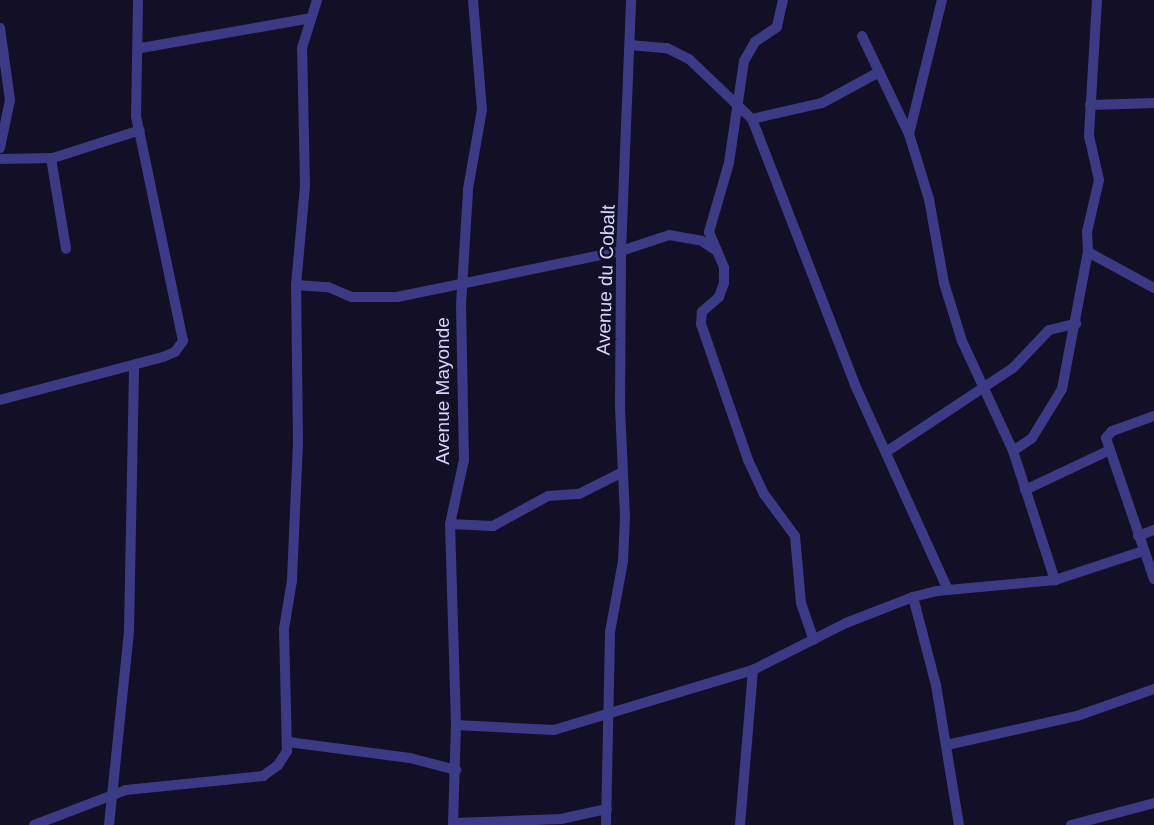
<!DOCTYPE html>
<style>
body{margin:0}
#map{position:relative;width:1154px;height:825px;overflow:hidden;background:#130f26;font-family:Arial,sans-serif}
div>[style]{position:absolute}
.minor>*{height:10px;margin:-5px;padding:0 5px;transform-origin:5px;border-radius:5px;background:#3d3a85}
span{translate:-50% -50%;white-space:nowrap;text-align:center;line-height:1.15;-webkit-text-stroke:5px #130f26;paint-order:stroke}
.street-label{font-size:19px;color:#d9d4ff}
</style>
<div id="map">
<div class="minor">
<i style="left:783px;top:0;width:28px;rotate:103deg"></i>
<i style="left:777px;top:27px;width:27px;rotate:146deg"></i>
<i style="left:755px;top:42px;width:22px;rotate:120deg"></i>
<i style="left:744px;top:61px;width:103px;rotate:98.4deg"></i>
<i style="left:729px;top:163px;width:72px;rotate:106.2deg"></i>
<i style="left:709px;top:232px;width:39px;rotate:67deg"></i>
<i style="left:724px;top:268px;width:15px;rotate:90deg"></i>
<i style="left:724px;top:283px;width:15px;rotate:110deg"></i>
<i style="left:719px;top:297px;width:23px;rotate:139deg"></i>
<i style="left:702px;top:312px;width:12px;rotate:95deg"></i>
<i style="left:701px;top:324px;width:144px;rotate:70.9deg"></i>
<i style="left:748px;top:460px;width:38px;rotate:65deg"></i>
<i style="left:764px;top:494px;width:52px;rotate:53.6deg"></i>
<i style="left:795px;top:536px;width:67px;rotate:84.9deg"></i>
<i style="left:801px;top:603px;width:39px;rotate:71deg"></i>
<i style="left:1097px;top:0;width:136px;rotate:93.4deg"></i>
<i style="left:1089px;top:136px;width:45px;rotate:77.2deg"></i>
<i style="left:1099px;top:180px;width:53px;rotate:103deg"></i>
<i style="left:1087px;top:232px;width:20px;rotate:87deg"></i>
<i style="left:1088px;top:252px;width:75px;rotate:28.6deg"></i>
<i style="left:0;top:28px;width:73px;rotate:82.1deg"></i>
<i style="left:10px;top:100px;width:49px;rotate:101.8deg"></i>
<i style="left:862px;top:36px;width:109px;rotate:64.4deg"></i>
<i style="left:909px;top:134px;width:68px;rotate:72.9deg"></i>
<i style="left:929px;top:199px;width:85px;rotate:79.9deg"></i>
<i style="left:944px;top:283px;width:61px;rotate:72.8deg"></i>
<i style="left:962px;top:341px;width:121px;rotate:65.1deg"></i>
<i style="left:1013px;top:451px;width:136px;rotate:72deg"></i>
<i style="left:630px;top:45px;width:37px;rotate:5deg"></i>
<i style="left:667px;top:48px;width:25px;rotate:27deg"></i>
<i style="left:689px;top:59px;width:87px;rotate:43.6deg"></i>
<i style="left:752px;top:119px;width:285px;rotate:68.8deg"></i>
<i style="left:855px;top:385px;width:225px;rotate:65.6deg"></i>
<i style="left:141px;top:48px;width:173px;rotate:-10deg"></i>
<i style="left:1090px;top:105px;width:64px;rotate:-1.8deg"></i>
<i style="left:752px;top:119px;width:72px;rotate:-12.9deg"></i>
<i style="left:822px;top:103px;width:65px;rotate:-28.5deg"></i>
<i style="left:909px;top:134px;width:138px;rotate:-76.2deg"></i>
<i style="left:51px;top:158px;width:92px;rotate:80.6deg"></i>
<i style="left:0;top:159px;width:53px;rotate:-1.1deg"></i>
<i style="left:53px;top:158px;width:91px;rotate:-17.8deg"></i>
<i style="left:296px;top:285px;width:32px;rotate:4deg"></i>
<i style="left:328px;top:287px;width:26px;rotate:23deg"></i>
<i style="left:352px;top:297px;width:45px"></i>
<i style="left:397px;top:297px;width:229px;rotate:-11.6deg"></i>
<i style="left:621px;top:251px;width:51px;rotate:-18.4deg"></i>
<i style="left:669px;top:235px;width:34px;rotate:10deg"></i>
<i style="left:702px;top:241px;width:18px;rotate:34deg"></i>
<i style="left:0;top:400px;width:169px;rotate:-14.8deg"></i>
<i style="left:163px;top:357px;width:13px;rotate:-23deg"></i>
<i style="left:175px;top:352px;width:14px;rotate:-54deg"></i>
<i style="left:183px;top:341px;width:229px;rotate:-101.8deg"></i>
<i style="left:136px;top:117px;width:117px;rotate:-89deg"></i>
<i style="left:1154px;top:416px;width:45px;rotate:160.3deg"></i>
<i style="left:1112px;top:431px;width:9px;rotate:131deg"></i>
<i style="left:1106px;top:438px;width:149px;rotate:71.2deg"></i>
<i style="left:1013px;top:451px;width:23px;rotate:-34deg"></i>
<i style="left:1032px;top:438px;width:57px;rotate:-58.5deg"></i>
<i style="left:1062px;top:389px;width:139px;rotate:-79.3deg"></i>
<i style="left:886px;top:452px;width:152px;rotate:-33.5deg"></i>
<i style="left:1013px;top:368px;width:52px;rotate:-46.5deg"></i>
<i style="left:1049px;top:330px;width:28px;rotate:-13deg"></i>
<i style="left:1025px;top:490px;width:92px;rotate:-25.2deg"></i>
<i style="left:450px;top:524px;width:43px;rotate:2.7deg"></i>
<i style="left:493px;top:526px;width:63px;rotate:-28.6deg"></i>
<i style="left:548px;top:496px;width:31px;rotate:-4deg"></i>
<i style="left:579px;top:494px;width:49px;rotate:-26.6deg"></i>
<i style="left:1138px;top:536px;width:17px;rotate:-21deg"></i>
<i style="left:913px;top:597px;width:91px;rotate:75.4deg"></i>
<i style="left:936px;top:685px;width:142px;rotate:80.7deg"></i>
<i style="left:456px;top:725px;width:98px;rotate:2.9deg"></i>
<i style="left:554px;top:730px;width:208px;rotate:-16.8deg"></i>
<i style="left:753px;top:670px;width:104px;rotate:-26.8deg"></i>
<i style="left:846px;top:623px;width:72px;rotate:-21.2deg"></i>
<i style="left:913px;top:597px;width:25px;rotate:-14deg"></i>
<i style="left:937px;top:591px;width:119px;rotate:-5.3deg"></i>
<i style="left:1055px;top:580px;width:93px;rotate:-18.2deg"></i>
<i style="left:288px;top:742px;width:123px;rotate:7.5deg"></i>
<i style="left:410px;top:758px;width:48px;rotate:14.6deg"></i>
<i style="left:947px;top:745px;width:133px;rotate:-12.6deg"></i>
<i style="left:1077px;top:716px;width:82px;rotate:-19.3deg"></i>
<i style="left:454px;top:823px;width:107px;rotate:-2.1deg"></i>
<i style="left:561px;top:819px;width:47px;rotate:-12.3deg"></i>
<i style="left:34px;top:825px;width:98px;rotate:-20.8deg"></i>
<i style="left:126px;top:790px;width:138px;rotate:-5.8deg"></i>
<i style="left:263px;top:776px;width:19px;rotate:-36deg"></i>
<i style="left:278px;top:765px;width:17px;rotate:-57deg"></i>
<i style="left:287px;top:751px;width:122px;rotate:-91.4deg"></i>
<i style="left:284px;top:629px;width:50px;rotate:-80.7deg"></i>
<i style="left:292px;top:580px;width:137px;rotate:-87.5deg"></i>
<i style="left:298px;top:443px;width:158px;rotate:-90.7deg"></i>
<i style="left:296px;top:285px;width:99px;rotate:-84.8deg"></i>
<i style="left:305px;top:186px;width:138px;rotate:-91.2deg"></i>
<i style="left:302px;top:48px;width:50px;rotate:-72.6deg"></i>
<i style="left:109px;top:825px;width:196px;rotate:-84.1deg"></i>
<i style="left:129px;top:630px;width:265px;rotate:-88.9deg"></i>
<i style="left:453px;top:825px;width:100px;rotate:-88.3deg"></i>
<i style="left:456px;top:725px;width:201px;rotate:-91.7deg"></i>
<i style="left:450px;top:524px;width:66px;rotate:-77.7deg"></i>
<i style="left:464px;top:460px;width:155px;rotate:-91.1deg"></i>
<i style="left:461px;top:305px;width:116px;rotate:-86.5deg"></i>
<i style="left:468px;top:189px;width:80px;rotate:-80deg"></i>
<i style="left:482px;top:110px;width:110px;rotate:-94.7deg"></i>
<i style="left:606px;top:825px;width:193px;rotate:-88.8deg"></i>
<i style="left:610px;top:632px;width:72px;rotate:-79.6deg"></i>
<i style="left:623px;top:561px;width:44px;rotate:-87.4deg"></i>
<i style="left:625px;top:517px;width:109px;rotate:-92.6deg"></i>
<i style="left:620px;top:408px;width:157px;rotate:-89.6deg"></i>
<i style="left:621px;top:251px;width:251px;rotate:-87.7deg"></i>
<i style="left:740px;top:825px;width:156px;rotate:-85.2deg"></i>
<i style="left:1071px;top:825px;width:86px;rotate:-14.8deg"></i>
</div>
<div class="street-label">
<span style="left:606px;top:280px;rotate:-88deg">Avenue du Cobalt</span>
<span style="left:443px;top:391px;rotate:-90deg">Avenue Mayonde</span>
</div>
</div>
